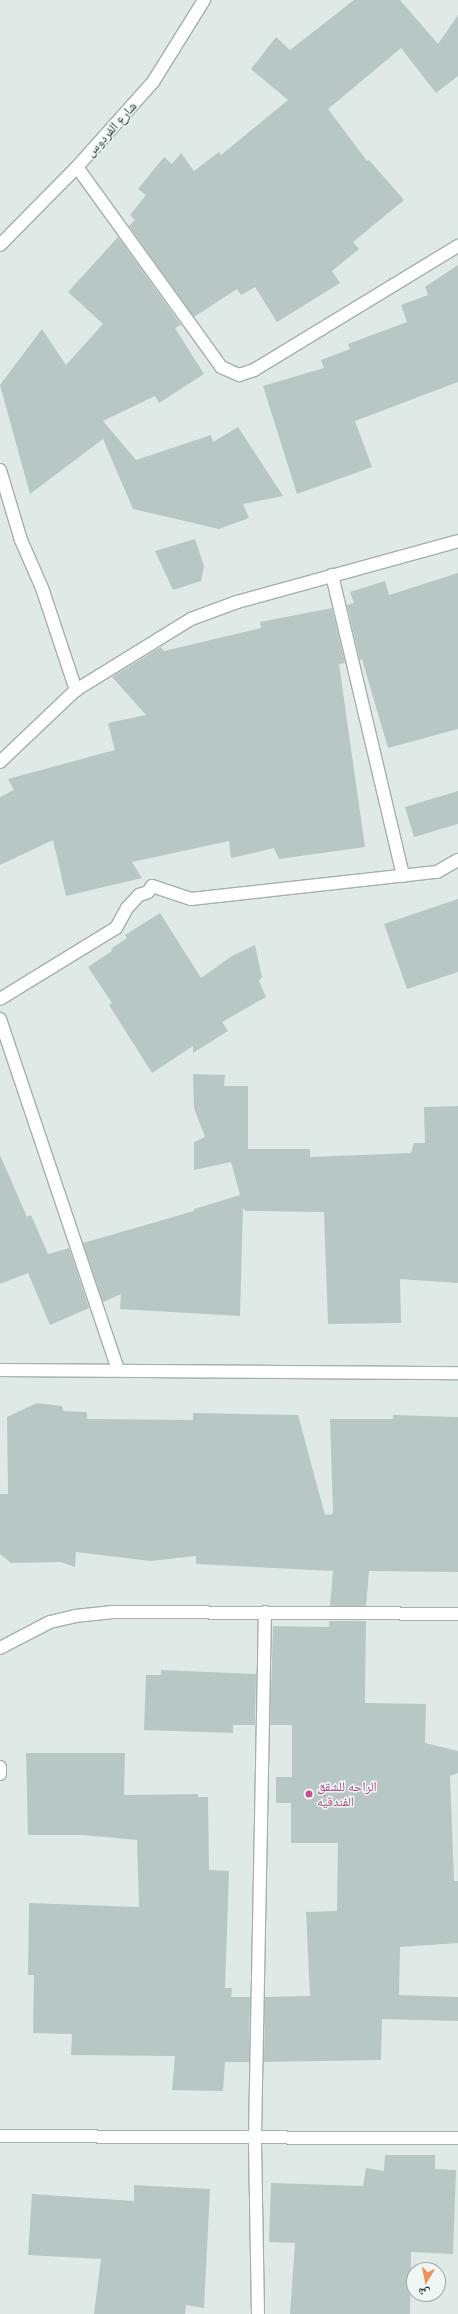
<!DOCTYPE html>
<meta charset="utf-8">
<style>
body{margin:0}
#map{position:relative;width:458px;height:2314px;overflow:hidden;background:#dfeae6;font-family:"Noto Sans","Noto Naskh Arabic",sans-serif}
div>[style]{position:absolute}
.building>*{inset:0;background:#b7c7c3}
.roads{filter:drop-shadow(1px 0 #a2b1ae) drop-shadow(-1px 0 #a2b1ae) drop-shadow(0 1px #a2b1ae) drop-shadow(0 -1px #a2b1ae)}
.street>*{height:12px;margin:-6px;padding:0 6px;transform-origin:6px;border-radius:6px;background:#fff}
.secondary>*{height:12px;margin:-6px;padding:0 6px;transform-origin:6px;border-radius:6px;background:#fff}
.dots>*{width:11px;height:11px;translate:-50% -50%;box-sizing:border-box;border:2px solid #eff7f4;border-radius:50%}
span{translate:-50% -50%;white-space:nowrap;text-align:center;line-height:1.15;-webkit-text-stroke:3px #eff7f4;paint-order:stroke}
.street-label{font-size:13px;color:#203936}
.hotel-label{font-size:13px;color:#b23c85}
.left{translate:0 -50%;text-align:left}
.north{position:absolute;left:406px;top:2262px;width:40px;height:40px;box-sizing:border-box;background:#eff7f4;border:1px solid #9caba8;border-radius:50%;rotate:190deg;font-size:11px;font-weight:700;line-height:16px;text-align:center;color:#203936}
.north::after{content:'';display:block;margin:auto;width:14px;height:18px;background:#ef9258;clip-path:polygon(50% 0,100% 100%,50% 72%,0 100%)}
</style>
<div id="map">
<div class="building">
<i style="clip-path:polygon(354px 0,400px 0,438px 44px,458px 15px,458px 76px,436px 93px,401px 48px,328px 109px,367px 161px,369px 160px,404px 200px,353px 242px,359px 249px,332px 271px,340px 283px,277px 322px,255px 287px,241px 295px,237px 289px,194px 317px,129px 226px,135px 220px,130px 215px,146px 195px,138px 189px,164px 157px,172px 164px,181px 153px,194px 171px,219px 152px,221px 155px,288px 100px,251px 69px,276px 37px,290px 50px)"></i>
<i style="clip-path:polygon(118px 237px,181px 325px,175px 328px,204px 374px,159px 403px,155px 396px,103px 421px,136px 460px,211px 435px,213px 442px,238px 427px,283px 496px,243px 504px,249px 518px,219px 529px,133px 509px,103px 439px,30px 494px,0 385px,42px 329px,66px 365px,103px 324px,68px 292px)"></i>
<i style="clip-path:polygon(458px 265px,458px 382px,355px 421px,372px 467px,297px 494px,263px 386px,324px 368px,321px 360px,350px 349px,348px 344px,407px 322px,401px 305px,428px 295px,425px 287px)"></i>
<i style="clip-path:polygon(195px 539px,204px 566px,201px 581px,173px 590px,155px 551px)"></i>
<i style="clip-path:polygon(458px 573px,458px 729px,388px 748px,362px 659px,360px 660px,347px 605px,354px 603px,350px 592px,385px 581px,389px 595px)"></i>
<i style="clip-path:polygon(332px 608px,345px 663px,339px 664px,365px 847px,279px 859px,274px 848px,231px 858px,229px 841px,132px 862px,142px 878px,66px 896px,53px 840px,0 865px,0 797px,14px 790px,8px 779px,115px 750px,108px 723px,146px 715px,112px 677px,161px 647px,164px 651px,261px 628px,260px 622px)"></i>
<i style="clip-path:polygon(458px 791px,458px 824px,414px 837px,405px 807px)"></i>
<i style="clip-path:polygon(458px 899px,458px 972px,407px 989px,384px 924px)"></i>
<i style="clip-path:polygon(160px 913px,201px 978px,232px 956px,255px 945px,262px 977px,259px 981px,266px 997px,222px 1022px,228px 1031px,193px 1053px,193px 1046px,152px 1073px,109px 1005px,112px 1003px,88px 967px,112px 951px,111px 949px,127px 938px,125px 935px)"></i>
<i style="clip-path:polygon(193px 1074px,225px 1075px,224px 1086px,248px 1086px,248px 1149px,310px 1149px,310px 1157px,411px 1153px,414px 1143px,425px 1143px,424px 1107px,458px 1106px,458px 1283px,400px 1279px,401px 1323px,328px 1324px,324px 1212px,245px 1211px,243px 1207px,240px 1316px,120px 1309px,121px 1294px,103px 1302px,83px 1243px,194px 1211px,194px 1209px,240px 1195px,231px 1162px,194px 1170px,194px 1142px,205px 1137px,194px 1108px)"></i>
<i style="clip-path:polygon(0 1155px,27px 1217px,31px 1215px,48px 1254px,69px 1248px,89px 1308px,50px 1325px,28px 1273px,0 1284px)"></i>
<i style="clip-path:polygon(37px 1403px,62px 1406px,63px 1411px,87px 1412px,87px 1419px,193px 1420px,193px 1413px,298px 1415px,325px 1515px,333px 1514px,330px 1419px,393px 1419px,393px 1415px,458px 1417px,458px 1572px,369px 1571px,366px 1606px,330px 1606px,333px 1571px,196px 1564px,196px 1556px,150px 1561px,76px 1552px,75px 1567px,61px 1562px,11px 1563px,0 1554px,0 1494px,8px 1494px,7px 1417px)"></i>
<i style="clip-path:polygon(329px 1621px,366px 1621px,365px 1703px,426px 1704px,425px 1743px,458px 1751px,458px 1773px,450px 1776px,454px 1881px,458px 1881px,458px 1943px,400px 1947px,399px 1995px,458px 1997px,458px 2021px,382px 2019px,381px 2060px,264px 2062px,265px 1997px,310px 1996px,306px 1912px,337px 1911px,338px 1843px,291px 1843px,291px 1803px,276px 1803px,276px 1777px,292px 1777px,292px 1725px,270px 1725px,273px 1626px,329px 1627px)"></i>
<i style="clip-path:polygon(161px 1670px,256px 1674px,255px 1725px,233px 1725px,233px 1733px,144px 1730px,146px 1675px,161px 1675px)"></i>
<i style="clip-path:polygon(26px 1753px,125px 1753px,124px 1795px,198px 1794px,198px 1797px,208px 1797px,209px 1870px,229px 1871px,225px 1988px,232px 1988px,231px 1997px,250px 1997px,249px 2062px,225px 2062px,223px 2091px,172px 2090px,175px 2056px,71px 2055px,72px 2034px,33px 2033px,34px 1975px,28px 1975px,29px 1903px,139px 1907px,137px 1840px,83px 1835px,28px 1835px)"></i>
<i style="clip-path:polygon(385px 2155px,435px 2155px,435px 2169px,456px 2170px,453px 2254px,411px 2252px,410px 2314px,290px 2314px,295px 2243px,269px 2242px,271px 2183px,363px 2186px,366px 2168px,384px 2171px)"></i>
<i style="clip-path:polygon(134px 2185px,210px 2189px,204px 2308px,186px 2305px,185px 2314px,94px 2314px,101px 2259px,28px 2255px,32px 2194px,134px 2201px)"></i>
</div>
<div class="roads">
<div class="street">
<i style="left:77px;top:167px;width:246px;rotate:54.2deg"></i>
<i style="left:221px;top:367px;width:20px;rotate:24deg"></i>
<i style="left:239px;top:375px;width:16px;rotate:-18deg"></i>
<i style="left:254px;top:370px;width:239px;rotate:-31.3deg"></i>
<i style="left:0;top:470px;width:73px;rotate:73.3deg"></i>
<i style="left:21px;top:540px;width:52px;rotate:66.4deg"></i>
<i style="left:42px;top:588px;width:108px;rotate:71.6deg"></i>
<i style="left:332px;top:575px;width:309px;rotate:76.7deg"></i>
<i style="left:0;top:762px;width:105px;rotate:-43.5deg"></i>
<i style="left:76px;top:690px;width:135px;rotate:-31.7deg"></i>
<i style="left:191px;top:619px;width:49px;rotate:-20.3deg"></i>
<i style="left:237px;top:602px;width:229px;rotate:-15.4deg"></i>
<i style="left:0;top:999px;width:136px;rotate:-31.5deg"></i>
<i style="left:116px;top:928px;width:23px;rotate:-61deg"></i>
<i style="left:127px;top:908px;width:18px;rotate:-47deg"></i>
<i style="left:139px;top:895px;width:9px;rotate:-18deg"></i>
<i style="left:148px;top:892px;width:7px;rotate:-56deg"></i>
<i style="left:152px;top:886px;width:41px;rotate:18.4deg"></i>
<i style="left:191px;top:899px;width:247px;rotate:-6.3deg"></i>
<i style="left:437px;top:872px;width:24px;rotate:-30deg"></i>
<i style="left:0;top:1019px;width:370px;rotate:71.4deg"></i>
<i style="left:0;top:1370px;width:458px;rotate:0.4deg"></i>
<i style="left:0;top:1648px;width:56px;rotate:-27.5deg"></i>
<i style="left:50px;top:1622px;width:26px;rotate:-13deg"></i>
<i style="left:75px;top:1616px;width:36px;rotate:-6deg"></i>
<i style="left:111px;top:1612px;width:347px;rotate:0.3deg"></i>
<i style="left:0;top:1767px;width:7px;rotate:90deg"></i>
<i style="left:0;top:2136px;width:458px;rotate:0.3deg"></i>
<i style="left:258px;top:2314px;width:178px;rotate:-91deg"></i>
<i style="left:255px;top:2136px;width:524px;rotate:-88.91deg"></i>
</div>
<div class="secondary">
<i style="left:0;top:245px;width:110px;rotate:-45.4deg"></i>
<i style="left:77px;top:167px;width:114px;rotate:-48.2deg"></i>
<i style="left:153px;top:82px;width:97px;rotate:-58.1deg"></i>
</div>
</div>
<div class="dots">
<i style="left:309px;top:1794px;background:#d1479c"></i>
</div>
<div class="street-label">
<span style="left:111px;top:129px;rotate:-48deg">شارع الفردوس</span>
</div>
<div class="hotel-label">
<span class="left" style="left:317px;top:1794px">الراحه للشقق<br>الفندقيه</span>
</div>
<div class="north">ش</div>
</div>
